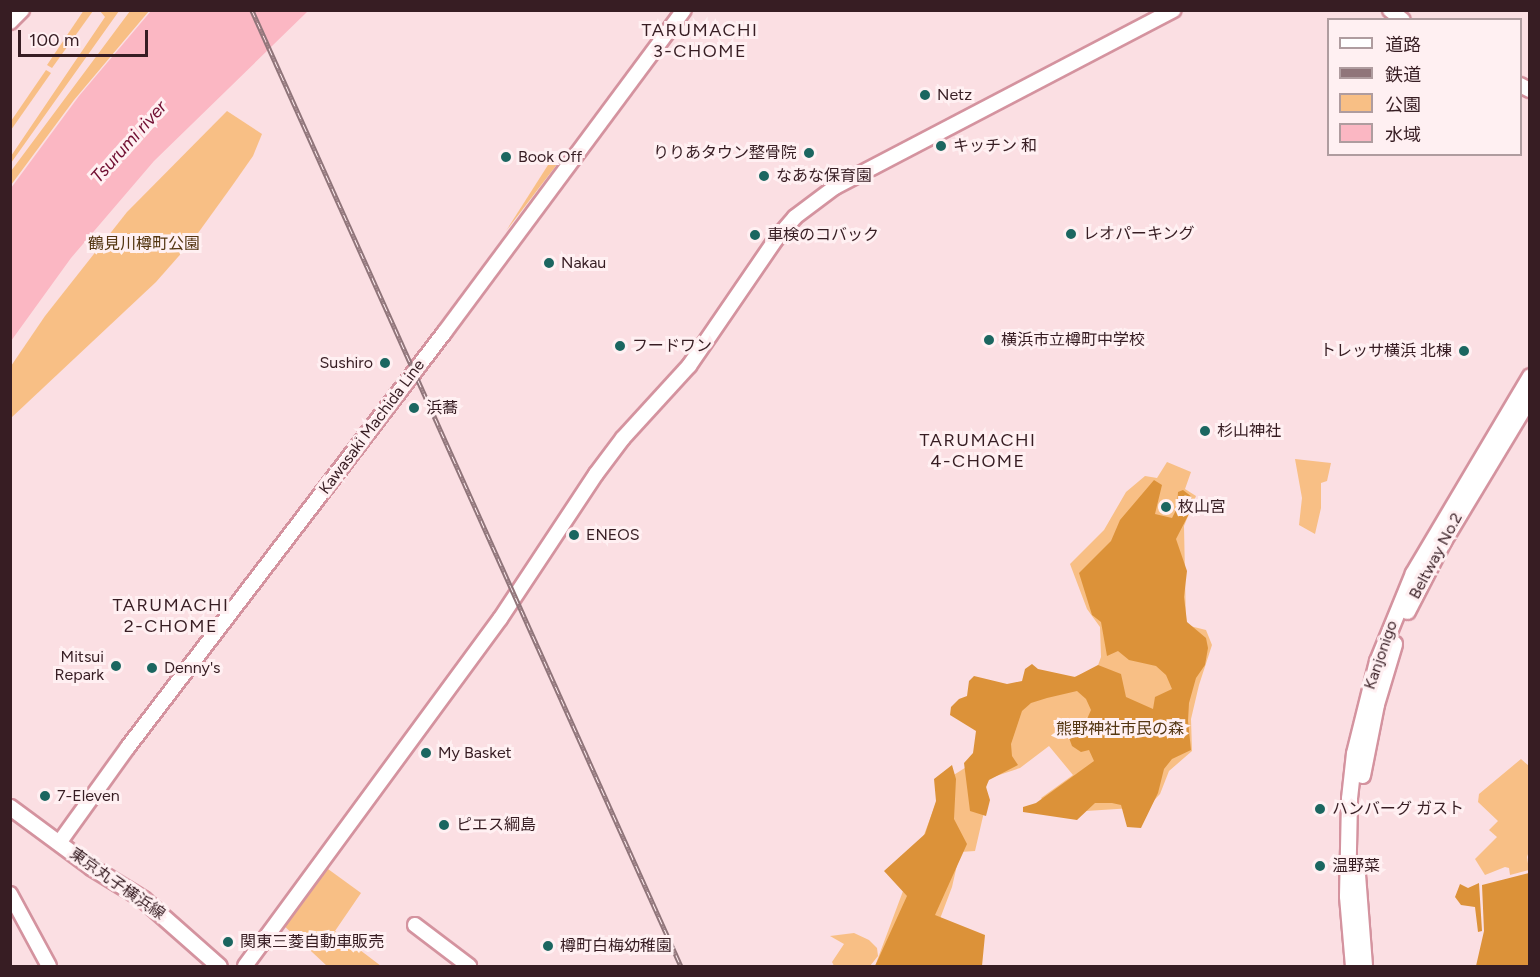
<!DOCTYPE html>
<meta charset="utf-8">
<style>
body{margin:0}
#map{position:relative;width:1540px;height:977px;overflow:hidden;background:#fbdfe3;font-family:Figtree,"Noto Sans JP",sans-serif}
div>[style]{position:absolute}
.green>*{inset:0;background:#f8bf85}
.forest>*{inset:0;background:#dc9239}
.water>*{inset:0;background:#fbb7c3}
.roads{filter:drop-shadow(2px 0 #d4939f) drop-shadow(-2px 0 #d4939f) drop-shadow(0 2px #d4939f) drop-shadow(0 -2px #d4939f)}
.secondary>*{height:14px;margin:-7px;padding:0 7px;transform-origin:7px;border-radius:7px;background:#fff}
.primary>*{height:15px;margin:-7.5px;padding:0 7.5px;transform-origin:7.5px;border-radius:7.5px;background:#fff}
.rail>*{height:4.5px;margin-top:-2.25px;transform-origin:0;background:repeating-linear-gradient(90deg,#fff0f2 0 7px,#90757a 0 14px);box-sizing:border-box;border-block:2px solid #90757a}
.dots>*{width:16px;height:16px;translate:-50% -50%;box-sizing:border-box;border:3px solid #fff0f2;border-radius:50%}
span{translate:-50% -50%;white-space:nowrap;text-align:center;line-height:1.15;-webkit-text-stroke:6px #fff0f2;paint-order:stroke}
.poi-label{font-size:16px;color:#371d23}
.left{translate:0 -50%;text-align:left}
.right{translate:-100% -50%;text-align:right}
.park-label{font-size:16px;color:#543612}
.street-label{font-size:16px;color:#371d23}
.neighbourhood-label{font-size:18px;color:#371d23;letter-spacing:1.5px}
.water-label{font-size:18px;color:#710f32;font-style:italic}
.frame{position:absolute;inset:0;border:12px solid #371d23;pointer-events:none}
.legend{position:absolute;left:1327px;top:18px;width:195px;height:138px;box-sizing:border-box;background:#fff0f2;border:2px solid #af9c9f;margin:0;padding:8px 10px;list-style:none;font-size:18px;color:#371d23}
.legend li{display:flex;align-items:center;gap:12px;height:30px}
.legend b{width:30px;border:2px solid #af9c9f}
.scale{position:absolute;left:18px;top:30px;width:130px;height:27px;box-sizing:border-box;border:3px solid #371d23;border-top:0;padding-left:8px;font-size:18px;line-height:21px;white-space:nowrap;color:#371d23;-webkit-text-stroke:4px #fff0f2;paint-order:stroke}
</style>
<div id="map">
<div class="green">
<i style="clip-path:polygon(84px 10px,93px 11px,52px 68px,47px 65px)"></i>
<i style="clip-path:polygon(100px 11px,119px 11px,11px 163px,11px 156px,105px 17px)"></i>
<i style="clip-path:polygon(130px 11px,149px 11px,74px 100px,11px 185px,11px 171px)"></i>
<i style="clip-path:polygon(46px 70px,51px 73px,11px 130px,11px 121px)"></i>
<i style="clip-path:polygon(227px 111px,262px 134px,253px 156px,232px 186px,193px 240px,156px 282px,11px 418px,11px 366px,45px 316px,127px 212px)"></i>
<i style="clip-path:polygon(558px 163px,506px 231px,548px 165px)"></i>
<i style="clip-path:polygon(1295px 459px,1331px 463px,1327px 481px,1321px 483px,1321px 508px,1315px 534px,1299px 525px,1302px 498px)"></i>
<i style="clip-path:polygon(1167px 462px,1191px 472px,1185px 489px,1196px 496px,1184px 526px,1186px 625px,1206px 630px,1212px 645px,1199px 685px,1191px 719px,1192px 751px,1169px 771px,1160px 794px,1148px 807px,1055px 813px,1041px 798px,1073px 775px,1049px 746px,1020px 768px,987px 779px,984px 812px,975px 851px,960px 852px,952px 887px,932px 940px,875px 966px,940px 792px,949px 778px,971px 764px,988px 723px,1069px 679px,1097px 668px,1101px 657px,1100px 627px,1087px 609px,1070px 564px,1104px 530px,1126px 492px,1145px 476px,1157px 478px)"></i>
<i style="clip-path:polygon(1521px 759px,1529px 766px,1530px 848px,1527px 857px,1529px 870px,1510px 875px,1509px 868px,1505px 867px,1485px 875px,1475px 859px,1497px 837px,1489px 830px,1498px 821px,1478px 802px,1479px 794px)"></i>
<i style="clip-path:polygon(328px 869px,361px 893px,335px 931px,381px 966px,327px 966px,282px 924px)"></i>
<i style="clip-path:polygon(854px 933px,869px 940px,877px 948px,878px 956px,870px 966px,834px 966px,832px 962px,844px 944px,830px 936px)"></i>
</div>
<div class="forest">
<i style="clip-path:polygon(1154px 480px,1162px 485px,1155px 514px,1172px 518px,1177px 508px,1178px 492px,1183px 490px,1192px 497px,1191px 510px,1176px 539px,1187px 571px,1184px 597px,1187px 622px,1206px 638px,1208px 648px,1205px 665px,1196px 678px,1189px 703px,1188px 721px,1191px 750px,1172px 759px,1164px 769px,1158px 793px,1141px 828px,1127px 827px,1121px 805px,1112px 803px,1095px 803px,1077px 820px,1023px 812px,1023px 807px,1036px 803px,1094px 761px,1089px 750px,1081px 752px,1072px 746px,1065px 727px,1087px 719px,1091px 710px,1086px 699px,1077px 691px,1047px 698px,1031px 703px,1022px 711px,1011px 744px,1012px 756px,1018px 765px,989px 780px,986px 787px,990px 800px,986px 816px,970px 811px,964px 763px,973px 753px,976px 731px,950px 715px,951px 707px,959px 699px,967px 696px,969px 681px,974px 676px,1007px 684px,1022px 681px,1025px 669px,1032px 664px,1038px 669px,1075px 677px,1098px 665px,1121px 674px,1126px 697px,1153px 709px,1155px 697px,1172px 689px,1166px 675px,1156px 666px,1129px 660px,1118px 651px,1107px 656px,1101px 622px,1092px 615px,1079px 573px,1111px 541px,1120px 520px)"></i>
<i style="clip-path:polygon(952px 765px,956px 779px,954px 819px,967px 844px,935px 915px,985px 935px,982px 966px,875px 966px,907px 896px,884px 871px,925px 834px,936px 801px,934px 779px)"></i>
<i style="clip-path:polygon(1529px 873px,1529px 966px,1476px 966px,1484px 931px,1482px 885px)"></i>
<i style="clip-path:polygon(1479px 883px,1482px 931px,1478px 932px,1475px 907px,1461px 905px,1455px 897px,1460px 884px,1468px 888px)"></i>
</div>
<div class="water">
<i style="clip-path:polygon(151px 11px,308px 11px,154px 161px,71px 258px,11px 341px,11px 188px,79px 96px)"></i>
</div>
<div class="roads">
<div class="secondary">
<i style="left:1390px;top:10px;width:16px;rotate:38deg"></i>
<i style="left:10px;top:22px;width:17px;rotate:-45deg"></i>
<i style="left:1520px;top:85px;width:11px;rotate:27deg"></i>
<i style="left:59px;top:843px;width:118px;rotate:-54.3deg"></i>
<i style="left:128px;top:747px;width:521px;rotate:-52.65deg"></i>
<i style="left:444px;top:333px;width:402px;rotate:-53.4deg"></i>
<i style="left:10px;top:894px;width:82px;rotate:61.6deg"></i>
<i style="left:415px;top:925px;width:68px;rotate:37.2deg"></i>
<i style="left:245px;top:966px;width:431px;rotate:-53.7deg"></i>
<i style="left:500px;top:619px;width:174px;rotate:-56.5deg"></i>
<i style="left:596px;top:474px;width:45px;rotate:-53.1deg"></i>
<i style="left:623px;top:438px;width:98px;rotate:-47.5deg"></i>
<i style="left:689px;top:366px;width:154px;rotate:-55.6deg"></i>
<i style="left:776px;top:239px;width:29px;rotate:-49deg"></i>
<i style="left:795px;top:217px;width:50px;rotate:-36.9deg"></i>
<i style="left:835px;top:187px;width:382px;rotate:-27.6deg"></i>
</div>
<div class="primary">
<i style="left:1407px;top:611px;width:79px;rotate:-62.8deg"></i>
<i style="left:1443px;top:541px;width:168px;rotate:-58.9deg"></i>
<i style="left:1362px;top:775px;width:72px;rotate:-78.8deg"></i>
<i style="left:1376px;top:704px;width:63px;rotate:-73.3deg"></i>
<i style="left:10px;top:807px;width:101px;rotate:36.5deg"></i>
<i style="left:91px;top:867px;width:61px;rotate:31.6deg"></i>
<i style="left:143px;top:899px;width:101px;rotate:41.4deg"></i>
<i style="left:1357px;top:874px;width:92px;rotate:85.6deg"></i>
<i style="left:1353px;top:966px;width:70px;rotate:-94.9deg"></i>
<i style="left:1347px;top:896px;width:98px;rotate:-88.8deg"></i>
<i style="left:1349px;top:798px;width:45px;rotate:-83.7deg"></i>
<i style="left:1354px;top:753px;width:95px;rotate:-76deg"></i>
<i style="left:1377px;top:661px;width:95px;rotate:-67.8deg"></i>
<i style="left:1413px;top:573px;width:229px;rotate:-59.3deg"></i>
</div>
</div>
<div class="rail">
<i style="left:252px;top:10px;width:1048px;rotate:65.83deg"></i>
</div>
<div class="dots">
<i style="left:925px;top:95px;background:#1b6660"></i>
<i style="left:941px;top:146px;background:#1b6660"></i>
<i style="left:809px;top:153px;background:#1b6660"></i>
<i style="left:506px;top:157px;background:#1b6660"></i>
<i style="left:764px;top:176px;background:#1b6660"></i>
<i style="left:1071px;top:234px;background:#1b6660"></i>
<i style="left:755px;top:235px;background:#1b6660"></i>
<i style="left:549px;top:263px;background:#1b6660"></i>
<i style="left:989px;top:340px;background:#1b6660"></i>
<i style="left:620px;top:346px;background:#1b6660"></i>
<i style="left:1464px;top:351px;background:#1b6660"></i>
<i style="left:385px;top:363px;background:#1b6660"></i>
<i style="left:414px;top:408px;background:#1b6660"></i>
<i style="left:1205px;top:431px;background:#1b6660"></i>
<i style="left:1166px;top:507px;background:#1b6660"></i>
<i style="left:574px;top:535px;background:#1b6660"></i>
<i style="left:116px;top:666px;background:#1b6660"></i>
<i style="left:152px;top:668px;background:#1b6660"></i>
<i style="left:426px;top:753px;background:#1b6660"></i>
<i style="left:45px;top:796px;background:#1b6660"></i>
<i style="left:1320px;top:809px;background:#1b6660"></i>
<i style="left:444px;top:825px;background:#1b6660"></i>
<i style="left:1320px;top:866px;background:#1b6660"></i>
<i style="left:228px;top:942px;background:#1b6660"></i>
<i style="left:548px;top:946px;background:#1b6660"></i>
</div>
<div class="poi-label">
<span class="left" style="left:937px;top:95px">Netz</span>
<span class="left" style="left:953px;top:146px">キッチン 和</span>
<span class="right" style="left:797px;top:153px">りりあタウン整骨院</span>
<span class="left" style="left:518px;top:157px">Book Off</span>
<span class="left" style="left:776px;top:176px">なあな保育園</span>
<span class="left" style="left:1083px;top:234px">レオパーキング</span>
<span class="left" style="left:767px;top:235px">車検のコバック</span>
<span class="left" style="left:561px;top:263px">Nakau</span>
<span class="left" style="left:1001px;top:340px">横浜市立樽町中学校</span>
<span class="left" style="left:632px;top:346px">フードワン</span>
<span class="right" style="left:1452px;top:351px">トレッサ横浜 北棟</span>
<span class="right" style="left:373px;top:363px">Sushiro</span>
<span class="left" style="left:426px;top:408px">浜蕎</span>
<span class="left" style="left:1217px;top:431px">杉山神社</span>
<span class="left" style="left:1178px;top:507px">枚山宮</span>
<span class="left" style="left:586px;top:535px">ENEOS</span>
<span class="right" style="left:104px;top:666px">Mitsui<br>Repark</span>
<span class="left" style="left:164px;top:668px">Denny's</span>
<span class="left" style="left:438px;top:753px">My Basket</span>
<span class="left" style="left:57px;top:796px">7-Eleven</span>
<span class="left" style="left:1332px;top:809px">ハンバーグ ガスト</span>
<span class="left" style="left:456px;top:825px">ピエス綱島</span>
<span class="left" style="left:1332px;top:866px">温野菜</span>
<span class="left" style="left:240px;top:942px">関東三菱自動車販売</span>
<span class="left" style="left:560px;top:946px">樽町白梅幼稚園</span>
</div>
<div class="park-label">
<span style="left:144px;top:244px">鶴見川樽町公園</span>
<span style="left:1120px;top:729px">熊野神社市民の森</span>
</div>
<div class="street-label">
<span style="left:372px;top:427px;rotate:-53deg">Kawasaki Machida Line</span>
<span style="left:1436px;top:556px;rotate:-62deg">Beltway No.2</span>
<span style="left:1381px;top:655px;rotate:-71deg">Kanjonigo</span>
<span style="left:117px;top:884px;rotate:35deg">東京丸子横浜線</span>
</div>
<div class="neighbourhood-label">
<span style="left:700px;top:41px">TARUMACHI<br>3-CHOME</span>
<span style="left:978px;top:451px">TARUMACHI<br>4-CHOME</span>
<span style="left:171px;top:616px">TARUMACHI<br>2-CHOME</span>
</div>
<div class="water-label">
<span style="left:129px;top:142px;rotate:-48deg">Tsurumi river</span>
</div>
<div class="frame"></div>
<ul class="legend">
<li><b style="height:8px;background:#fff"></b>道路</li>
<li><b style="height:8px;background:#90757a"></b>鉄道</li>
<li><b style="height:16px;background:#f8bf85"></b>公園</li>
<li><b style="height:16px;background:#fbb7c3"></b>水域</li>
</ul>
<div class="scale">100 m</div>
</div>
